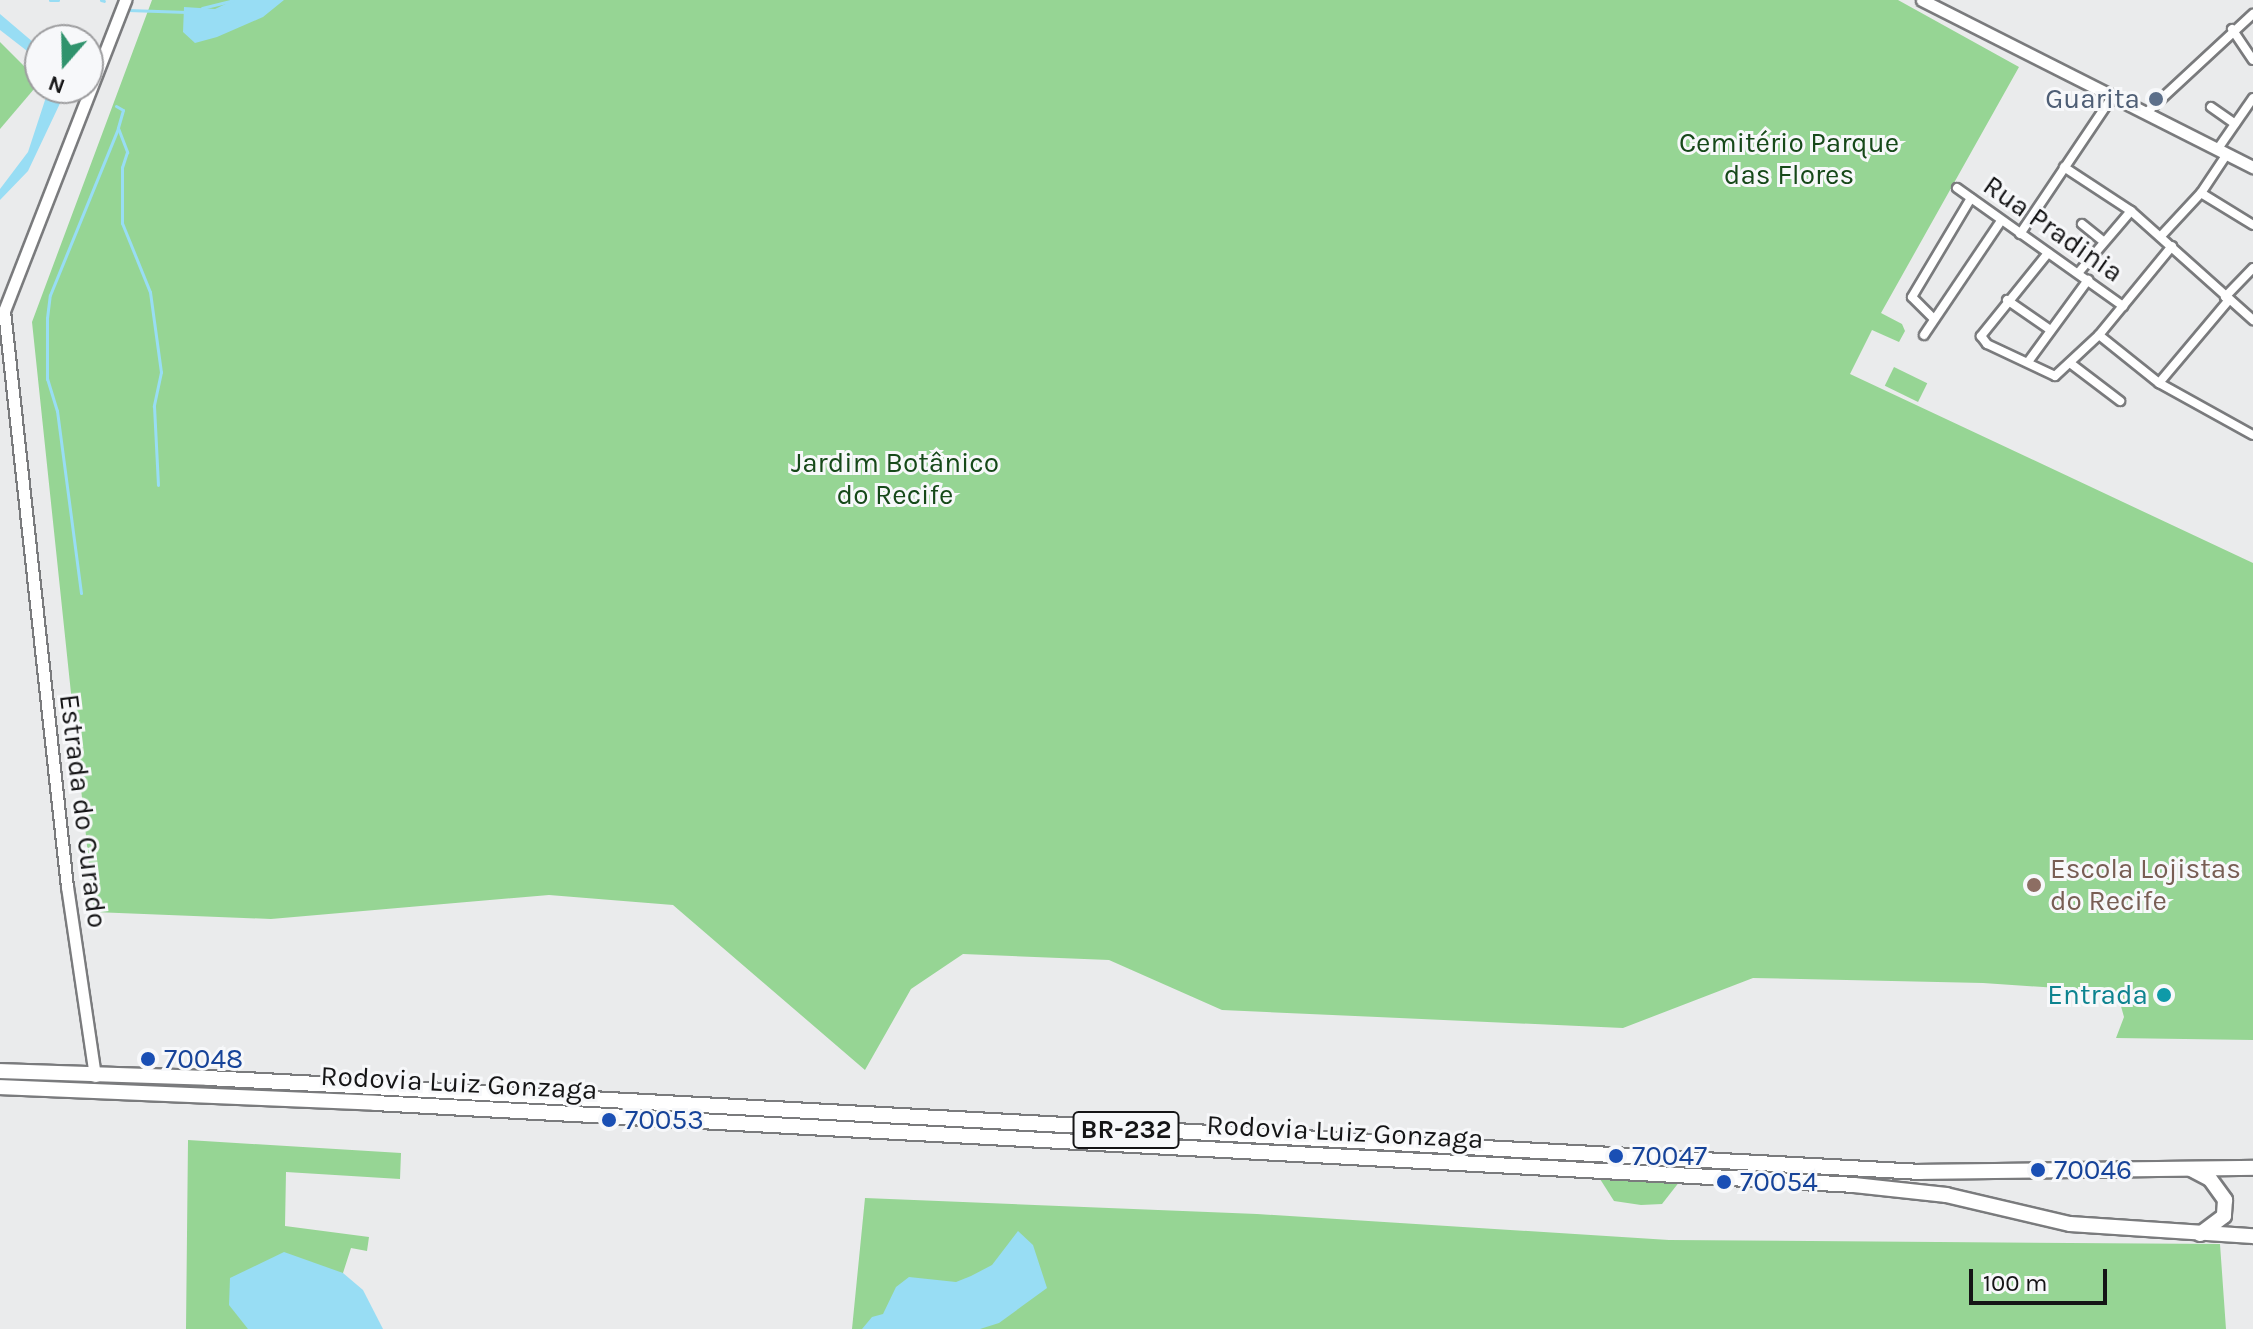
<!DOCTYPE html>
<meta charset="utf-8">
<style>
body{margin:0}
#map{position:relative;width:2253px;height:1329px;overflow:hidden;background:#eaebec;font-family:Karla,sans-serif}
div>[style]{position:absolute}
.green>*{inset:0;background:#96d594;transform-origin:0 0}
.water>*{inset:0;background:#98ddf4}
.stream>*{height:3px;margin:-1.5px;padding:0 1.5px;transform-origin:1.5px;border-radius:1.5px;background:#98ddf4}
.roads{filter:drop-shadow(2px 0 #7a7b7d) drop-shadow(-2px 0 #7a7b7d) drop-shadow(0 2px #7a7b7d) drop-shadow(0 -2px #7a7b7d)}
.minor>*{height:8px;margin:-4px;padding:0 4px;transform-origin:4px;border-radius:4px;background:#fff}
.secondary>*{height:11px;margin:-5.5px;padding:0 5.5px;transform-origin:5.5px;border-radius:5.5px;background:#fff}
.trunk>*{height:14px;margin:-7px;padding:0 7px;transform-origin:7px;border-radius:7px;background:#fff}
.dots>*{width:22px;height:22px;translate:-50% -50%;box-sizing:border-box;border:4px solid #f7f8fa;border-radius:50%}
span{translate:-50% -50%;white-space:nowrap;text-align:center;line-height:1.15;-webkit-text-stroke:6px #f7f8fa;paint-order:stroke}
.shield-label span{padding:2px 6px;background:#f7f8fa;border:2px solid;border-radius:6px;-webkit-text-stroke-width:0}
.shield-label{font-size:26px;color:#151516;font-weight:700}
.service-label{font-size:28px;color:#4e5e75}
.right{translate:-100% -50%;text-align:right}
.park-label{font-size:28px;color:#164919}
.street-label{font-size:28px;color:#151516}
.education-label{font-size:28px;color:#785e54}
.left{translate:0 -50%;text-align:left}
.culture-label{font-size:28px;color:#0d838f}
.transit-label{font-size:28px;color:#164399}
.north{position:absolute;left:24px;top:24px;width:80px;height:80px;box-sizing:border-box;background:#f7f8fa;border:2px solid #9d9d9f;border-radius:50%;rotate:200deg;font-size:22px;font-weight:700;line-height:32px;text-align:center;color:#151516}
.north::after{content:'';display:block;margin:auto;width:28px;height:36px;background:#30936d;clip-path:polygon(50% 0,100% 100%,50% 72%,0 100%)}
.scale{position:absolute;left:1969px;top:1269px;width:138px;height:36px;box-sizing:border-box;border:4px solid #151516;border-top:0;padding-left:10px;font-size:24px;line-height:28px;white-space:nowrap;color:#151516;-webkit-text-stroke:6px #f7f8fa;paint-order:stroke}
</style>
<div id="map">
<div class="green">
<i style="clip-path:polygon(152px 0,1898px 0,2019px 67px,1881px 313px,1902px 324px,1905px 331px,1899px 342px,1872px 330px,1850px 374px,2253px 563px,2253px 1040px,2116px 1038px,2124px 1017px,2117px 992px,1983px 983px,1753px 978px,1623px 1028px,1222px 1010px,1109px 960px,963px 954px,911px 989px,865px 1070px,673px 905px,549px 895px,271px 919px,94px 912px,32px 322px)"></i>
<i style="clip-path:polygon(0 42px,40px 82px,0 129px)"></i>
<i style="left:1894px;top:367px;width:37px;height:21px;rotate:26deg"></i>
<i style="clip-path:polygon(188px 1140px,401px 1153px,400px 1179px,286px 1172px,285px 1226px,369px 1237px,367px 1251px,351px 1248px,343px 1273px,251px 1269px,244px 1274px,248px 1329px,186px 1329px)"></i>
<i style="clip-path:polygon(1600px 1179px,1680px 1181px,1662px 1204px,1641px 1205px,1614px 1201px)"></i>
<i style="clip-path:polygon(865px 1198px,1257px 1214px,1669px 1240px,2220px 1244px,2226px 1329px,852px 1329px)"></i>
</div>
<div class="water">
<i style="clip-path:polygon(234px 0,284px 0,263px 17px,217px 37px,195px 43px,183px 32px,184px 7px,215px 9px)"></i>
<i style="clip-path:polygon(0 14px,40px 48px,40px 61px,0 30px)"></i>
<i style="clip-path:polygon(49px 88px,82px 92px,80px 98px,63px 97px,28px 171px,0 200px,0 189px,28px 152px)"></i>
<i style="clip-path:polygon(1018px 1231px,1033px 1245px,1047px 1288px,999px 1323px,980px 1329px,862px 1329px,872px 1317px,883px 1314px,896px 1287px,909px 1277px,956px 1282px,971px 1276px,992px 1265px)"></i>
<i style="clip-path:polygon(284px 1252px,343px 1273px,363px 1290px,383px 1329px,248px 1329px,229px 1305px,230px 1278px)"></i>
</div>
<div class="stream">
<i style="left:50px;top:0;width:8px"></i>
<i style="left:101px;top:0;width:3px;rotate:18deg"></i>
<i style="left:202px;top:8px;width:32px;rotate:-14deg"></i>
<i style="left:128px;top:10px;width:59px;rotate:1.9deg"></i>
<i style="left:116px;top:106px;width:8px;rotate:30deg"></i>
<i style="left:123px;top:110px;width:19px;rotate:106deg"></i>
<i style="left:118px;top:128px;width:26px;rotate:69deg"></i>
<i style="left:127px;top:152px;width:16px;rotate:108deg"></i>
<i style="left:122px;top:167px;width:56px;rotate:90deg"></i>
<i style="left:122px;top:223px;width:74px;rotate:67.9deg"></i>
<i style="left:150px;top:292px;width:81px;rotate:82.2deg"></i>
<i style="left:161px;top:372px;width:35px;rotate:102deg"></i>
<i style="left:154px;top:406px;width:79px;rotate:87.1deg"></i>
<i style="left:81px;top:593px;width:184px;rotate:-97.5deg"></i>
<i style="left:57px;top:411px;width:34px;rotate:-107deg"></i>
<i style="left:47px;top:379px;width:61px;rotate:-90deg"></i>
<i style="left:47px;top:318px;width:23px;rotate:-83deg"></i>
<i style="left:50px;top:295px;width:180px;rotate:-67.8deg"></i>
</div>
<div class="roads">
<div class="minor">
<i style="left:2232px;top:29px;width:37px;rotate:56deg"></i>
<i style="left:2211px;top:107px;width:29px;rotate:35deg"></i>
<i style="left:2146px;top:113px;width:146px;rotate:-42.8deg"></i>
<i style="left:2217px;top:150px;width:63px;rotate:-55.3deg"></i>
<i style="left:2064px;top:167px;width:80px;rotate:33.3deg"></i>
<i style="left:2131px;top:211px;width:164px;rotate:41.8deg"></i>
<i style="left:1957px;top:188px;width:204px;rotate:35.4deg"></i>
<i style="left:2201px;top:193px;width:61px;rotate:31.6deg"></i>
<i style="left:2082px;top:224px;width:28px;rotate:39deg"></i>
<i style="left:2020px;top:234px;width:165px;rotate:-56.1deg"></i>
<i style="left:2161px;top:236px;width:59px;rotate:-47.1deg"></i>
<i style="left:2201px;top:193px;width:47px;rotate:-56.3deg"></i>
<i style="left:2048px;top:253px;width:107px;rotate:128.9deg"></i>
<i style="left:1981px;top:336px;width:10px;rotate:53deg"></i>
<i style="left:1987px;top:344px;width:75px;rotate:25.2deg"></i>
<i style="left:2055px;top:376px;width:60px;rotate:-43deg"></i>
<i style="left:2099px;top:335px;width:115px;rotate:-50.6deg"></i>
<i style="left:2079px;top:272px;width:80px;rotate:-49.6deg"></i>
<i style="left:2225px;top:297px;width:40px;rotate:-46deg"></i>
<i style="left:2007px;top:300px;width:51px;rotate:34.6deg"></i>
<i style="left:1934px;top:319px;width:31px;rotate:-135deg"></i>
<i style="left:1912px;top:297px;width:115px;rotate:-59.2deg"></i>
<i style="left:1924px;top:335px;width:138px;rotate:-56deg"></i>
<i style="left:2099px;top:335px;width:77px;rotate:38.7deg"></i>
<i style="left:2159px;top:383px;width:107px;rotate:29deg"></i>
<i style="left:2028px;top:362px;width:102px;rotate:-53.8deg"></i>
<i style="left:2070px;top:363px;width:63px;rotate:37.2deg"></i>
<i style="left:2159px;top:383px;width:109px;rotate:-49.9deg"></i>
</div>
<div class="secondary">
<i style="left:1922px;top:0;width:371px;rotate:26.8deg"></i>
<i style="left:95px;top:1076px;width:191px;rotate:-98.4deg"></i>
<i style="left:67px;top:887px;width:579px;rotate:-96.24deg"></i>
<i style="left:4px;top:311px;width:334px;rotate:-68.7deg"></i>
</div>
<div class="trunk">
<i style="left:0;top:1071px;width:208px;rotate:1.9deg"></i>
<i style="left:208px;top:1078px;width:1715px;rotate:3.14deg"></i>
<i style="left:1920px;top:1172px;width:333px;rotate:-0.7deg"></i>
<i style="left:0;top:1087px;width:375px;rotate:2.4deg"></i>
<i style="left:375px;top:1103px;width:1481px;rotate:3.17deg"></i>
<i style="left:1854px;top:1185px;width:93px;rotate:6.2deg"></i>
<i style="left:1946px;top:1195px;width:127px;rotate:13.2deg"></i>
<i style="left:2070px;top:1224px;width:183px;rotate:3.8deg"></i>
<i style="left:2191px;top:1169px;width:21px;rotate:28deg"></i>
<i style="left:2210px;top:1179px;width:26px;rotate:54deg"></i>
<i style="left:2225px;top:1200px;width:16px;rotate:94deg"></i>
<i style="left:2224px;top:1216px;width:30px;rotate:143deg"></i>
</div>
</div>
<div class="dots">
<i style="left:2156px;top:99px;background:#5c6f8a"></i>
<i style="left:2034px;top:885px;background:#8d6e63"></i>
<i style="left:2164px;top:995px;background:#0f9aa8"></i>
<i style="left:148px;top:1059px;background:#1a4fb4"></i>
<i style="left:609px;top:1120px;background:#1a4fb4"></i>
<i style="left:1616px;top:1156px;background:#1a4fb4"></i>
<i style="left:2038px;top:1170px;background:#1a4fb4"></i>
<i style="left:1724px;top:1182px;background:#1a4fb4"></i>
</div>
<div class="shield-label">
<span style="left:1126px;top:1130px">BR-232</span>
</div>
<div class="service-label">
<span class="right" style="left:2140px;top:99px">Guarita</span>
</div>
<div class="park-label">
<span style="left:1789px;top:159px">Cemitério Parque<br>das Flores</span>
<span style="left:895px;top:479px">Jardim Botânico<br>do Recife</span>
</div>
<div class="street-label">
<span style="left:2053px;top:229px;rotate:35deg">Rua Pradinia</span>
<span style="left:83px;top:811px;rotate:83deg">Estrada do Curado</span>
<span style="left:459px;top:1083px;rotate:3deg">Rodovia Luiz Gonzaga</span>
<span style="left:1345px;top:1132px;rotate:3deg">Rodovia Luiz Gonzaga</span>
</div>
<div class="education-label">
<span class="left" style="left:2050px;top:885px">Escola Lojistas<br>do Recife</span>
</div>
<div class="culture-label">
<span class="right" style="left:2148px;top:995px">Entrada</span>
</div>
<div class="transit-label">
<span class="left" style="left:164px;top:1059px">70048</span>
<span class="left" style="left:625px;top:1120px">70053</span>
<span class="left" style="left:1632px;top:1156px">70047</span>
<span class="left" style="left:2054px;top:1170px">70046</span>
<span class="left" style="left:1740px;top:1182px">70054</span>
</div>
<div class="north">N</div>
<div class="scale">100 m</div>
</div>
